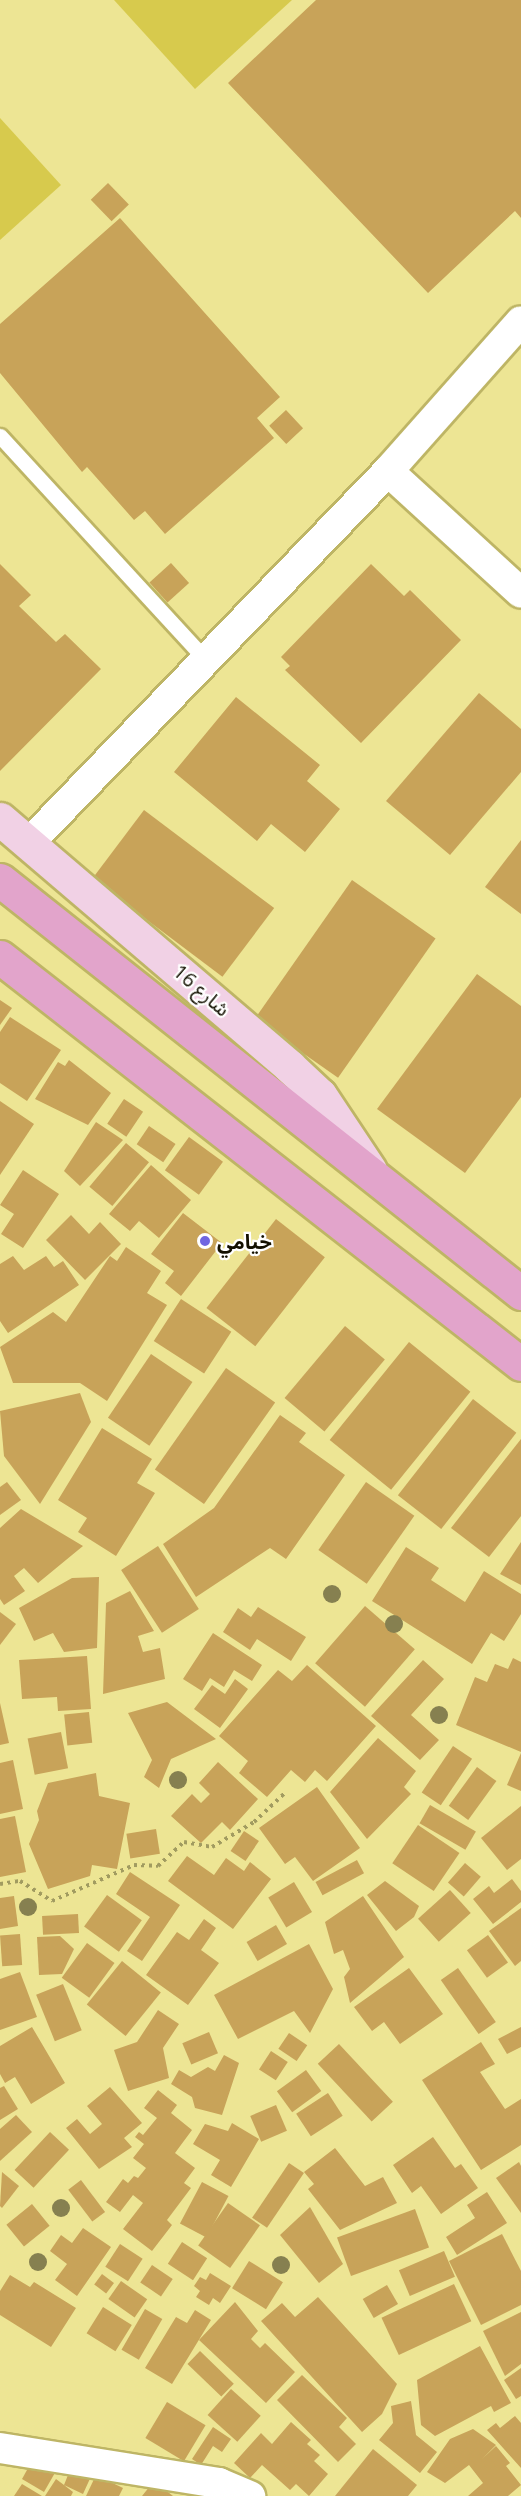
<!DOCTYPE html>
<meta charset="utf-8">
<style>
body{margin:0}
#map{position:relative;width:521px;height:2496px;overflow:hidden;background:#ede594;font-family:"Open Sans","Noto Sans Arabic",sans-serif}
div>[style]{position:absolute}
.green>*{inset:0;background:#d7ca4d}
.building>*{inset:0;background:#c8a359;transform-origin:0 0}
.path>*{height:4px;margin-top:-2px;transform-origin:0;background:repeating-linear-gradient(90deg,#a19b60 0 3px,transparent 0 7.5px)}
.roads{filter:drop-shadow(2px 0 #beb565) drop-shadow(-2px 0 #beb565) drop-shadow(0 2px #beb565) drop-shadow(0 -2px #beb565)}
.lane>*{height:15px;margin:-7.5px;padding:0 7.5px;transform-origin:7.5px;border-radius:7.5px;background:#fff}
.street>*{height:30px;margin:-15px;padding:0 15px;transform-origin:15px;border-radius:15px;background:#fff}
.secondary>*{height:33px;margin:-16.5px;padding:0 16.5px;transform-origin:16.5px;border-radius:16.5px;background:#f1d1e5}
.primary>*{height:33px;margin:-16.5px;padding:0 16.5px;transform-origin:16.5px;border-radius:16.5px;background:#e2a4cb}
.trees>*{width:18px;height:18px;margin:-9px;border-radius:50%;background:#868050}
.dots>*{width:16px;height:16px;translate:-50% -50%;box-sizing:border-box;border:3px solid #fff;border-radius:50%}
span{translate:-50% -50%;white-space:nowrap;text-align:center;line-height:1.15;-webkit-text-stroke:4.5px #fff;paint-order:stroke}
.street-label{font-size:20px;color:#131000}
.poi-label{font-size:20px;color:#131000;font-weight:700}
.left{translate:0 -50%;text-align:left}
</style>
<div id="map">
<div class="green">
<i style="clip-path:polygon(114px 0,292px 0,195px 89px)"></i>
<i style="clip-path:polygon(0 118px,61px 185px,0 240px)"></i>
</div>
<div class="building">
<i style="clip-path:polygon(316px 0,521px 0,521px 218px,515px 211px,428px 293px,228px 83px)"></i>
<i style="left:108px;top:183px;width:30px;height:24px;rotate:46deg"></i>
<i style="clip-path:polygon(120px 218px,280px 397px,257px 418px,274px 438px,165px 534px,145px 511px,134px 520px,87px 467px,82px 472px,0 373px,0 324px)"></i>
<i style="left:286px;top:410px;width:25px;height:23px;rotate:47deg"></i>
<i style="left:171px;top:563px;width:27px;height:29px;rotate:48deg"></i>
<i style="clip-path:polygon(0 564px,31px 595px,19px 606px,56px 642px,65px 634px,101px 669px,0 771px)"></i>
<i style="clip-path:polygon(371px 564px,404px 596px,410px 590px,461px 640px,361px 743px,285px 670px,290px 666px,281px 657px)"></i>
<i style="clip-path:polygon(479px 693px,521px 729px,521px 772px,450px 855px,386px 801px)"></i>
<i style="clip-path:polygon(236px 697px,320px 765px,307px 781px,340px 809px,305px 852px,271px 824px,257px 841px,174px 772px)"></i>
<i style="left:144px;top:810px;width:163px;height:86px;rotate:37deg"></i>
<i style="clip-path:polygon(521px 840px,521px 914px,485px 887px)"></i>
<i style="left:352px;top:880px;width:102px;height:170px;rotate:35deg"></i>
<i style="clip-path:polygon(477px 974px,521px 1006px,521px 1097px,465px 1173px,377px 1109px)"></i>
<i style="clip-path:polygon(0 1000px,12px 1008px,0 1025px)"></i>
<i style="clip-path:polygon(10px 1017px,61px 1050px,27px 1101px,0 1083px,0 1032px)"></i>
<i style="clip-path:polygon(69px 1060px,111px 1093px,88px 1125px,35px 1099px,58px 1062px,65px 1066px)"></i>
<i style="left:124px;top:1099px;width:23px;height:30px;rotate:34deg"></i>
<i style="clip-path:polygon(0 1101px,34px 1124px,0 1175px)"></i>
<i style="clip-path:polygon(96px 1122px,123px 1140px,80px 1186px,64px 1171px)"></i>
<i style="left:149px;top:1126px;width:32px;height:22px;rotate:34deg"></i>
<i style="left:189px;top:1137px;width:42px;height:41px;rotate:36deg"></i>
<i style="left:126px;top:1143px;width:30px;height:57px;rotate:40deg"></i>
<i style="clip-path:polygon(151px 1165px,191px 1200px,159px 1238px,139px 1221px,130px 1231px,109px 1214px)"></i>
<i style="clip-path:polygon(23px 1170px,59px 1194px,23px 1248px,1px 1234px,14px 1214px,0 1205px)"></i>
<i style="clip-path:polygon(183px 1213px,222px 1243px,181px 1296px,165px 1283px,174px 1271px,151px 1254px)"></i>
<i style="clip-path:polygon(71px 1215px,89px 1234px,100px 1222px,121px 1244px,85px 1280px,46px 1240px)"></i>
<i style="left:276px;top:1219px;width:62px;height:113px;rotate:38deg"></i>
<i style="clip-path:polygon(126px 1247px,161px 1271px,147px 1293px,167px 1305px,107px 1401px,80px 1383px,13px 1383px,0 1347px,53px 1312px,66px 1322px,110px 1256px,117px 1261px)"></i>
<i style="clip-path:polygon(13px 1256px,24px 1270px,46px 1256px,54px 1267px,63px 1261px,79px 1285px,8px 1333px,0 1321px,0 1264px)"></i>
<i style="left:181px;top:1299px;width:60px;height:50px;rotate:33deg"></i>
<i style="left:345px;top:1326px;width:52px;height:94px;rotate:40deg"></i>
<i style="left:409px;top:1342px;width:79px;height:126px;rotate:39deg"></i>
<i style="left:151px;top:1354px;width:50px;height:77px;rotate:34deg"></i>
<i style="left:226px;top:1368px;width:60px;height:124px;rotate:35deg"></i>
<i style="clip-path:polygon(80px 1393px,91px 1422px,40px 1504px,4px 1456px,0 1411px)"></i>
<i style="left:473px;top:1399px;width:55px;height:122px;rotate:38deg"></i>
<i style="clip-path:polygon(280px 1415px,306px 1433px,299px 1442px,345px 1475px,286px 1559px,270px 1548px,196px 1597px,163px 1544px,214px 1508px)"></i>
<i style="clip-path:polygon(102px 1428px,152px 1459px,137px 1483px,155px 1493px,116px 1556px,78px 1532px,87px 1518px,58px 1500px)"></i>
<i style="clip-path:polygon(521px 1439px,521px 1516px,489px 1557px,451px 1528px)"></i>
<i style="clip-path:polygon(7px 1482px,21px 1500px,0 1515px,0 1487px)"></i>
<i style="left:366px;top:1482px;width:59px;height:83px;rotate:35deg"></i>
<i style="clip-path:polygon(21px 1509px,83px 1546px,38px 1583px,24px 1568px,14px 1576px,25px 1591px,4px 1605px,0 1599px,0 1528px)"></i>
<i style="clip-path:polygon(521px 1542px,521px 1585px,500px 1574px)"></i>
<i style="left:158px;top:1546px;width:75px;height:44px;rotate:57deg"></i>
<i style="clip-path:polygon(406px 1547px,439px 1568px,431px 1580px,465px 1602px,484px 1571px,521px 1594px,521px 1614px,504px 1641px,491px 1633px,472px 1664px,372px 1601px)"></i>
<i style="clip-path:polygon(99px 1577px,97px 1648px,64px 1652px,53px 1633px,34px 1641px,19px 1608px,72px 1578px)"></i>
<i style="clip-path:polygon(130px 1591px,154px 1631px,138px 1636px,143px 1652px,160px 1648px,165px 1679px,103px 1694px,106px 1603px)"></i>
<i style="left:365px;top:1606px;width:66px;height:76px;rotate:41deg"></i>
<i style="clip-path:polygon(258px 1607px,306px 1637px,291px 1661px,257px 1639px,250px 1650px,223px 1632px,238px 1608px,251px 1617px)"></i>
<i style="clip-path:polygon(0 1612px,16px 1624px,0 1645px)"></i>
<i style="clip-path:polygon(213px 1633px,262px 1665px,252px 1681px,234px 1670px,224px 1687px,210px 1678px,202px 1691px,183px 1679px)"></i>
<i style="clip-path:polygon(87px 1656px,91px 1709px,58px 1711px,57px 1697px,22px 1699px,19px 1660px)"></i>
<i style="clip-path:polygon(513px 1658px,521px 1662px,521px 1752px,456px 1725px,475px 1677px,487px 1682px,495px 1664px,508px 1669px)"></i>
<i style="clip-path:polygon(423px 1660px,444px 1679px,411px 1715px,439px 1740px,420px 1760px,371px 1716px)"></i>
<i style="clip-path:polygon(307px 1665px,376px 1726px,327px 1781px,315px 1770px,305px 1782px,291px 1770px,267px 1797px,239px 1773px,248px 1761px,219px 1736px,278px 1670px,292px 1681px)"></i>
<i style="clip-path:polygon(235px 1679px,248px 1689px,220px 1728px,194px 1709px,212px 1685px,225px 1694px)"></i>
<i style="clip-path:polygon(167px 1702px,216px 1739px,171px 1759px,159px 1788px,144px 1777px,152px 1760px,128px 1713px)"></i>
<i style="clip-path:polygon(0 1703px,9px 1743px,0 1745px)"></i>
<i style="left:89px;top:1712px;width:31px;height:25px;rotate:84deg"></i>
<i style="left:61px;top:1732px;width:37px;height:34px;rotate:79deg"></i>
<i style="clip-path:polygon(378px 1738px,416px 1771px,404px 1787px,411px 1794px,367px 1839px,330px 1792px)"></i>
<i style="left:453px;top:1746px;width:23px;height:56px;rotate:34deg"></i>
<i style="clip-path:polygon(521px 1753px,521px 1791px,507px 1785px)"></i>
<i style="clip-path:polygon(13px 1760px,23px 1809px,0 1814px,0 1763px)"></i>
<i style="clip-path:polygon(218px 1762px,258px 1799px,230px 1830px,222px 1822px,201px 1843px,171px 1816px,192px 1794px,201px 1803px,210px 1794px,199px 1783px)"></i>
<i style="left:477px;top:1767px;width:24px;height:48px;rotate:36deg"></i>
<i style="clip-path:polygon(96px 1773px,99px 1796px,130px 1803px,117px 1869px,92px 1865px,90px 1876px,48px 1889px,29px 1844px,39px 1820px,37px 1811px,48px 1783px)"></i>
<i style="clip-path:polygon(317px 1787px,360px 1848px,313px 1881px,295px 1857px,285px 1864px,259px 1828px)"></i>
<i style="left:430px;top:1805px;width:53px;height:21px;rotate:30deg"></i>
<i style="clip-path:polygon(521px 1806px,521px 1859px,507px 1870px,481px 1838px)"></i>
<i style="clip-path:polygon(15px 1816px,26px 1872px,0 1877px,0 1819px)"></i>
<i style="left:418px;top:1825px;width:50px;height:46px;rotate:34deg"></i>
<i style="left:156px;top:1829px;width:25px;height:30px;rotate:81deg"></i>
<i style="left:244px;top:1831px;width:18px;height:24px;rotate:34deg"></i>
<i style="clip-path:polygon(187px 1856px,214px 1875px,226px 1858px,244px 1871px,250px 1862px,271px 1879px,233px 1929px,168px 1881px)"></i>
<i style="left:357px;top:1860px;width:15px;height:47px;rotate:62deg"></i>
<i style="left:465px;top:1863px;width:21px;height:26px;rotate:41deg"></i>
<i style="clip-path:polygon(130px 1872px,180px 1905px,142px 1961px,127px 1951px,150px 1917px,116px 1894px)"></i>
<i style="clip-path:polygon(512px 1879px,521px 1891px,521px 1902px,493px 1924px,473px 1899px,489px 1886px,494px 1893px)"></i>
<i style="clip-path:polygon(385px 1881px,419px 1906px,414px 1917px,396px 1931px,367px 1895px)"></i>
<i style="left:294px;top:1882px;width:35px;height:30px;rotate:59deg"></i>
<i style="left:450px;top:1890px;width:31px;height:43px;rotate:48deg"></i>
<i style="left:107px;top:1895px;width:43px;height:39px;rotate:36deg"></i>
<i style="clip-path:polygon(14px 1896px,18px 1926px,0 1929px,0 1898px)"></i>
<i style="clip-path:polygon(363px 1896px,404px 1957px,350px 2003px,344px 1977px,350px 1969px,343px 1950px,334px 1954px,325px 1922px)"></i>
<i style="clip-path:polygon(521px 1908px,521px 1961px,515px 1966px,489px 1931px)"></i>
<i style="left:78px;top:1914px;width:19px;height:36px;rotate:87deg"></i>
<i style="clip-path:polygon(204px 1919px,216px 1928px,201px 1950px,219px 1963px,188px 2005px,146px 1975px,177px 1932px,189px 1940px)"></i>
<i style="left:276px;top:1925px;width:22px;height:34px;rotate:60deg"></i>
<i style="left:20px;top:1934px;width:31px;height:20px;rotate:86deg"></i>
<i style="left:488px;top:1935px;width:34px;height:26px;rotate:54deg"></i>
<i style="clip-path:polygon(60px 1936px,74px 1949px,62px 1974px,39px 1975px,37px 1937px)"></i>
<i style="left:87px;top:1943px;width:34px;height:43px;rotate:36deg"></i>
<i style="clip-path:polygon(309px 1944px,333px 1989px,310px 2033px,294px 2011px,238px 2039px,214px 1995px)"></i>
<i style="left:122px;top:1961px;width:50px;height:56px;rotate:39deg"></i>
<i style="clip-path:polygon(409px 1968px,443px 2014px,400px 2044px,384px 2022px,372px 2031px,354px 2007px)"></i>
<i style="left:458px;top:1968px;width:66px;height:21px;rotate:55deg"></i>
<i style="clip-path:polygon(20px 1972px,37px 2017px,0 2030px,0 1979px)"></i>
<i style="left:63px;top:1984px;width:50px;height:29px;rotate:68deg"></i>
<i style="clip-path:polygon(158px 2010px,179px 2024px,163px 2048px,169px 2078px,128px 2091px,114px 2050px,137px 2042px)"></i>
<i style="clip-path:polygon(32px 2027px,65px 2083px,31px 2104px,15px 2077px,5px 2083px,0 2074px,0 2046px)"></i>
<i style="clip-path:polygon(521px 2027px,521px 2047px,507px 2054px,498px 2039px)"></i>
<i style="left:209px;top:2032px;width:23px;height:29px;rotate:67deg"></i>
<i style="left:289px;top:2033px;width:22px;height:19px;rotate:34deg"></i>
<i style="clip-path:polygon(481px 2042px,495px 2064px,480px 2072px,505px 2109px,521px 2099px,521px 2145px,481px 2170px,422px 2080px)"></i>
<i style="left:339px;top:2044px;width:79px;height:29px;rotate:47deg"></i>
<i style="left:271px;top:2051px;width:20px;height:22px;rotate:33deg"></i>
<i style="clip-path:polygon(224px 2055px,239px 2063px,222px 2115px,195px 2108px,192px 2097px,171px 2084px,179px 2070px,191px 2077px,208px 2067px,215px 2071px)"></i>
<i style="left:306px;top:2070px;width:26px;height:36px;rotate:54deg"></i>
<i style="clip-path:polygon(4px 2086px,18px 2109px,0 2120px,0 2088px)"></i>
<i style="clip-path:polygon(110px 2087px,142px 2123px,124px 2138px,132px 2147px,99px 2169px,66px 2128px,77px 2119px,90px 2134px,102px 2124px,87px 2106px)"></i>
<i style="clip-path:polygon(158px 2090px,177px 2105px,171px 2113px,192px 2130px,175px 2153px,195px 2168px,184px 2183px,191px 2188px,167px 2220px,172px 2225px,152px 2251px,123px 2229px,143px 2203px,133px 2195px,120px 2212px,106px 2202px,123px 2179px,128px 2183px,134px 2176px,138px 2178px,146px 2168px,133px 2158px,144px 2144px,135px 2137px,139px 2132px,143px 2135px,157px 2118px,144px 2108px)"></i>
<i style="left:328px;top:2093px;width:27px;height:38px;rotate:57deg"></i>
<i style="left:276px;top:2105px;width:28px;height:28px;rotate:67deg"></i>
<i style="clip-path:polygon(16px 2115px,32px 2132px,0 2161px,0 2129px)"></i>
<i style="clip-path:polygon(232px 2123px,259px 2139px,231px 2187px,211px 2175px,220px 2160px,193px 2144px,205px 2124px,228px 2131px)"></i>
<i style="left:50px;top:2132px;width:26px;height:52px;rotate:43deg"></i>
<i style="clip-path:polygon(433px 2137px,455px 2168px,461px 2164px,478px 2188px,441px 2214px,421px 2186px,412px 2193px,393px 2165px)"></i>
<i style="clip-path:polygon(335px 2148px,365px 2186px,383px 2177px,397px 2203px,340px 2230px,308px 2189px,314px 2184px,304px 2172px)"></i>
<i style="clip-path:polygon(519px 2162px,521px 2166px,521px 2213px,496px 2178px)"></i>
<i style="left:289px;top:2163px;width:18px;height:66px;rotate:34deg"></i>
<i style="clip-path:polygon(2px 2172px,19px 2186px,2px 2208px,0 2206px)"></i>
<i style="left:81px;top:2180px;width:40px;height:16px;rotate:53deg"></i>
<i style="left:202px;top:2182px;width:30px;height:47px;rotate:28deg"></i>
<i style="clip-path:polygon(487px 2192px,507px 2223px,457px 2255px,446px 2237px,475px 2218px,467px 2205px)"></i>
<i style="left:228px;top:2203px;width:39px;height:52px;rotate:35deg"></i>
<i style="left:32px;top:2204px;width:28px;height:33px;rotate:51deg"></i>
<i style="clip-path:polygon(310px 2207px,343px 2264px,319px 2283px,280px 2235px)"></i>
<i style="left:415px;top:2209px;width:41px;height:83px;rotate:70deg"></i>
<i style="clip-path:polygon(83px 2228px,111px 2247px,77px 2296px,55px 2280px,67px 2264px,50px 2251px,61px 2235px,72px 2243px)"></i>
<i style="clip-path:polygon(502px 2234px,521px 2271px,521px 2305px,481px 2325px,449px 2261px)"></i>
<i style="left:182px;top:2242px;width:30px;height:26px;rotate:33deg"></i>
<i style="left:120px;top:2244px;width:27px;height:27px;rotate:33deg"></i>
<i style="left:444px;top:2251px;width:28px;height:49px;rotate:67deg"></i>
<i style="left:249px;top:2261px;width:40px;height:32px;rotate:32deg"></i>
<i style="left:152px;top:2265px;width:25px;height:21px;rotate:34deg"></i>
<i style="clip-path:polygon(210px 2273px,231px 2286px,220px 2303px,213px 2298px,209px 2305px,196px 2297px,200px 2291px,194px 2286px,200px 2277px,206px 2280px)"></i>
<i style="left:102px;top:2274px;width:15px;height:13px;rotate:37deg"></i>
<i style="clip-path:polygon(10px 2275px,30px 2287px,34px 2282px,76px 2308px,51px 2347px,0 2315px,0 2291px)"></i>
<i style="left:121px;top:2281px;width:32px;height:22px;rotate:35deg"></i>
<i style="left:454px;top:2284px;width:41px;height:80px;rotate:65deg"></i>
<i style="left:387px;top:2285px;width:22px;height:28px;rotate:60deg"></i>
<i style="clip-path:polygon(318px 2297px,397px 2384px,382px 2414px,362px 2432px,261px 2321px,282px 2303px,295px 2317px)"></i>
<i style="clip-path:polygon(235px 2302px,258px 2331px,251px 2339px,260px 2348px,265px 2343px,295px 2372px,266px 2403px,199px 2340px)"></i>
<i style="left:103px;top:2307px;width:34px;height:31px;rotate:32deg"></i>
<i style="left:145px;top:2309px;width:20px;height:47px;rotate:30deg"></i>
<i style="clip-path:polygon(195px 2310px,211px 2320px,172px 2384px,145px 2368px,176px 2317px,187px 2323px)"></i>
<i style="clip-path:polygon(521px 2312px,521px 2364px,505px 2376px,483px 2331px)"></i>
<i style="clip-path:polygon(480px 2346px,511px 2403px,494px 2412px,491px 2406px,435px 2436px,421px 2425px,417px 2380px)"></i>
<i style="left:200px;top:2351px;width:47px;height:18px;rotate:44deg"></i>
<i style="clip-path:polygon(521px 2368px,521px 2396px,516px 2399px,504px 2380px)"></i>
<i style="clip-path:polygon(302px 2375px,347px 2418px,339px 2427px,356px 2444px,338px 2462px,277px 2400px)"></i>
<i style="left:231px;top:2389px;width:40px;height:35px;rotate:42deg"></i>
<i style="clip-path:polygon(411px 2401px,416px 2435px,437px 2452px,420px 2473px,379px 2440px,393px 2423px,391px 2406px)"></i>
<i style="left:167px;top:2402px;width:45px;height:42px;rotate:31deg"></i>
<i style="clip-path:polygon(515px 2416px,521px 2423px,521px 2468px,487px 2430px,496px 2423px,500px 2428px)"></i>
<i style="clip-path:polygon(291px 2422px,311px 2440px,307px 2444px,320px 2455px,314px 2461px,328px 2474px,309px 2496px,296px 2484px,290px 2490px,262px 2465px,250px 2478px,234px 2463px,261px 2433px,272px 2444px)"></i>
<i style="clip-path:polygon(213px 2427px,231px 2439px,222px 2452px,213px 2446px,201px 2465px,192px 2459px)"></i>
<i style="clip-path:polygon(473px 2429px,496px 2445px,482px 2459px,496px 2446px,510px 2463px,506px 2466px,521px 2485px,508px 2496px,468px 2496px,483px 2483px,469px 2465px,445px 2483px,427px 2472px,450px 2439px)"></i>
<i style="clip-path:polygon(373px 2449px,417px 2485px,408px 2496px,335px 2496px)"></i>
<i style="clip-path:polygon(32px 2461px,56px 2471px,44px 2492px,22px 2479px)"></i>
<i style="clip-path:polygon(61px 2472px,93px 2472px,83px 2494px,64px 2485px,73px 2492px,71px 2496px,45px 2496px,56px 2479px,64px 2485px,68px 2475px)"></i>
<i style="clip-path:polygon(96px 2475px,123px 2488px,119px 2496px,86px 2496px)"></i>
<i style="clip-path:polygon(154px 2481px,173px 2496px,142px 2496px)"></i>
<i style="clip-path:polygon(22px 2484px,42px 2496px,14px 2496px)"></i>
</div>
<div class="path">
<i style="left:0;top:1884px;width:20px;rotate:-9deg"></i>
<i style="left:20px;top:1881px;width:38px;rotate:32deg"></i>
<i style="left:52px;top:1901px;width:90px;rotate:-23.7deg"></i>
<i style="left:134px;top:1865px;width:24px;rotate:2deg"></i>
<i style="left:158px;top:1866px;width:35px;rotate:-43deg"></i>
<i style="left:184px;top:1842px;width:28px;rotate:10deg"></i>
<i style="left:212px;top:1847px;width:49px;rotate:-30.8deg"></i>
<i style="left:254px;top:1822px;width:44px;rotate:-43.2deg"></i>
</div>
<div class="roads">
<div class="lane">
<i style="left:0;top:436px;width:304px;rotate:47.4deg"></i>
</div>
<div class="street">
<i style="left:388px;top:471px;width:180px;rotate:42.5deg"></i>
<i style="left:31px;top:841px;width:514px;rotate:-46.02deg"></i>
<i style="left:388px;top:471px;width:200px;rotate:-48.4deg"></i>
<i style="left:0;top:2448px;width:222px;rotate:9.1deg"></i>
<i style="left:219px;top:2483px;width:34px;rotate:23deg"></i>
</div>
<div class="secondary">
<i style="left:0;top:819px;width:380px;rotate:40.5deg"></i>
<i style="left:289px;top:1066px;width:42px;rotate:43.1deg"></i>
<i style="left:320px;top:1095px;width:90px;rotate:56.3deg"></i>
</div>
<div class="primary">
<i style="left:0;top:880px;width:665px;rotate:38.4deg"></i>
<i style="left:0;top:957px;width:661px;rotate:38deg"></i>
</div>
</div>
<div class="trees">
<i style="left:332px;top:1594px"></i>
<i style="left:394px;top:1624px"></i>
<i style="left:439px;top:1715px"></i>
<i style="left:178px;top:1780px"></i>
<i style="left:28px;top:1907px"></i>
<i style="left:61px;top:2208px"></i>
<i style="left:38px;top:2262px"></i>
<i style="left:281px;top:2265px"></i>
</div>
<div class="dots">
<i style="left:205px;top:1241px;background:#7066e1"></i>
</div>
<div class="street-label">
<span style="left:202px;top:990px;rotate:41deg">شارع 16</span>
</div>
<div class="poi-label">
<span class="left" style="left:217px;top:1241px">خيامي</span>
</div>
</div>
